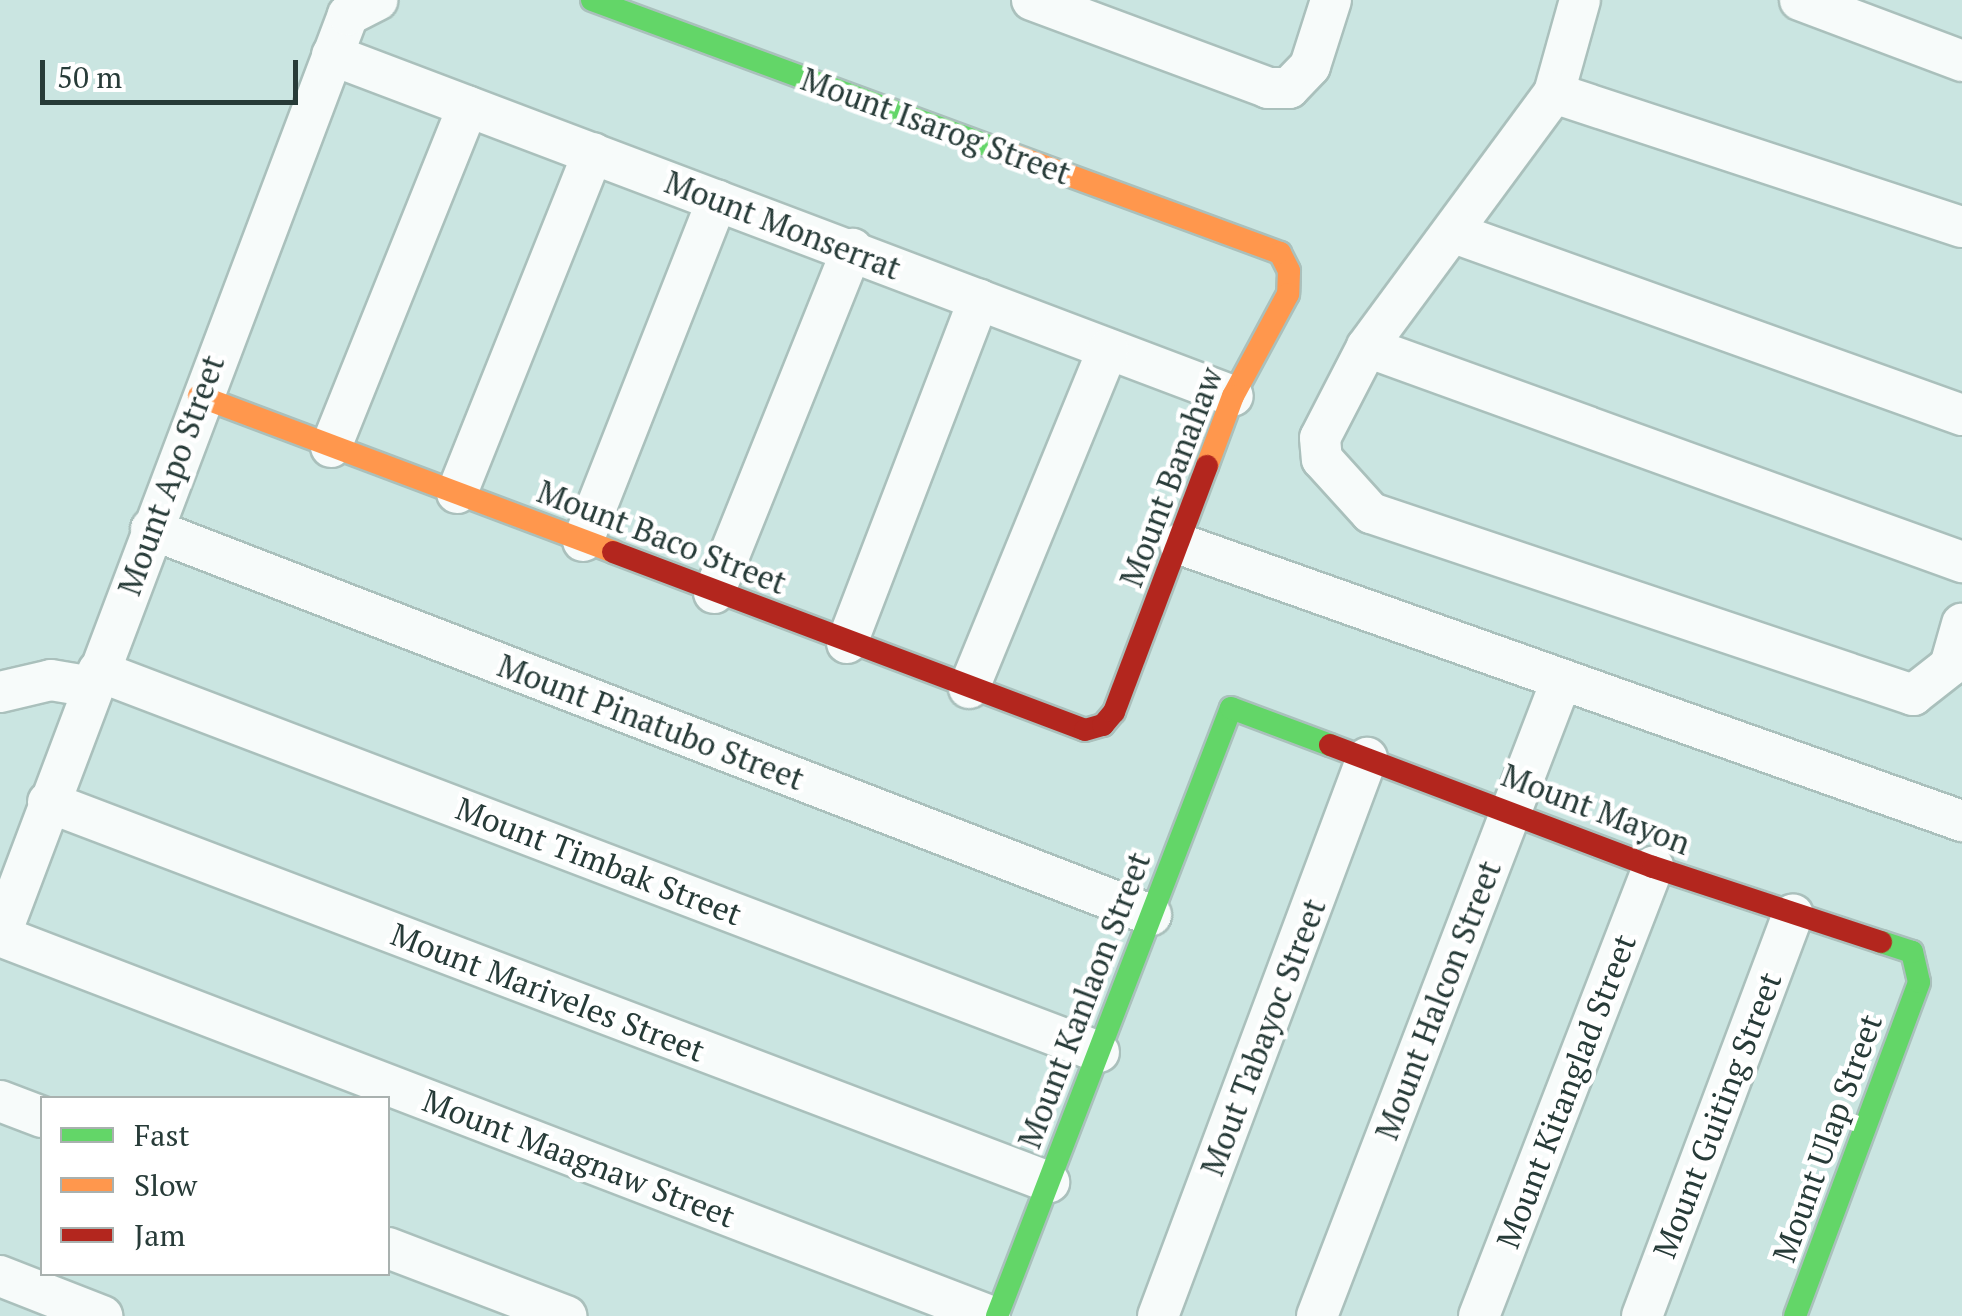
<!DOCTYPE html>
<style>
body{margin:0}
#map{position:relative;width:1962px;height:1316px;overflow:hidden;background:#cae5e1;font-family:"PT Serif",serif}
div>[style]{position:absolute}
.roads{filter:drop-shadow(2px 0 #aac0bc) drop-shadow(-2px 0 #aac0bc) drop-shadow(0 2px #aac0bc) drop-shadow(0 -2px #aac0bc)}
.street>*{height:40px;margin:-20px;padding:0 20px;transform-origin:20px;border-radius:20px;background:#f7fbfa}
.fast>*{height:22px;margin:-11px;padding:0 11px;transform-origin:11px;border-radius:11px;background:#63d668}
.slow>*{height:22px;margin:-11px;padding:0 11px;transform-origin:11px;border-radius:11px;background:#ff974d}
.jam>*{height:22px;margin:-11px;padding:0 11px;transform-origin:11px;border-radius:11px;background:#b3261e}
span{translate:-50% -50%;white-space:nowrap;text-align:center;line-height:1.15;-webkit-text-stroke:9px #fff;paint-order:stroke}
.street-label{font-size:32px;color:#273b38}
.legend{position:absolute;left:40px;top:1096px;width:350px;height:180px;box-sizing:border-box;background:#fff;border:2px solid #a9b1af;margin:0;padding:12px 18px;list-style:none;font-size:30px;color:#273b38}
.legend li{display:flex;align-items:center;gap:20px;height:50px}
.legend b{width:50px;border:2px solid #a9b1af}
.scale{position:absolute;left:40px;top:60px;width:258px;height:45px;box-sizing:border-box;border:5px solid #273b38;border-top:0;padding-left:12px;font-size:30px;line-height:35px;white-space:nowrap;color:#273b38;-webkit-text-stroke:8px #fff;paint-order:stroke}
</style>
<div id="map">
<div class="roads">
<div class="street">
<i style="left:1032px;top:0;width:252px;rotate:20.4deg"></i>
<i style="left:1268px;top:88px;width:21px"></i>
<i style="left:1289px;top:88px;width:30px;rotate:-46deg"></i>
<i style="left:1310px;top:66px;width:69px;rotate:-72.3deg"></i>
<i style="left:1580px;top:0;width:97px;rotate:105.6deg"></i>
<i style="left:1554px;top:93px;width:315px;rotate:126.4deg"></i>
<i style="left:1367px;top:347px;width:102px;rotate:117.3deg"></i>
<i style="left:1320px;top:438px;width:21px;rotate:85deg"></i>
<i style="left:1322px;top:459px;width:73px;rotate:47.8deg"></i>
<i style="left:1371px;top:513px;width:572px;rotate:18.56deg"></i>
<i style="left:1913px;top:695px;width:47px;rotate:-38.1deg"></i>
<i style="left:1950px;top:666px;width:44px;rotate:-74.1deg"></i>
<i style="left:1800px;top:0;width:173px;rotate:20.6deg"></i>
<i style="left:332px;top:55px;width:963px;rotate:20.73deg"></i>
<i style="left:1554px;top:93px;width:429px;rotate:18.2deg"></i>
<i style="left:1454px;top:233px;width:540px;rotate:19.71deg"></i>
<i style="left:1367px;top:347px;width:633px;rotate:19.87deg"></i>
<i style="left:331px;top:447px;width:367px;rotate:-68.1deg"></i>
<i style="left:457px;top:493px;width:366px;rotate:-68.2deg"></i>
<i style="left:151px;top:529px;width:1072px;rotate:21.11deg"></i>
<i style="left:583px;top:541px;width:366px;rotate:-68.5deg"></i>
<i style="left:1180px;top:544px;width:830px;rotate:19.51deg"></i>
<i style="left:714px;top:593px;width:371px;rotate:-68.1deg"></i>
<i style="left:847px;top:643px;width:368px;rotate:-69deg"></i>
<i style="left:98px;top:671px;width:1071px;rotate:20.84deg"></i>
<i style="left:969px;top:688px;width:366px;rotate:-67.7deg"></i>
<i style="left:0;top:692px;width:52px;rotate:-13.2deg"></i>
<i style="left:51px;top:680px;width:42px;rotate:9.7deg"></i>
<i style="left:48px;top:802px;width:1071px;rotate:20.79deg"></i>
<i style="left:0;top:936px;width:1060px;rotate:21deg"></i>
<i style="left:0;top:936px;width:985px;rotate:-69.3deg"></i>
<i style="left:348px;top:15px;width:33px;rotate:-27deg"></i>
<i style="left:0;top:1101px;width:45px;rotate:20.9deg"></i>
<i style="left:388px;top:1248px;width:191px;rotate:20.9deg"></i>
<i style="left:0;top:1276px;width:110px;rotate:21.4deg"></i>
<i style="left:1158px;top:1316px;width:596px;rotate:-69.47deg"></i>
<i style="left:1317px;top:1316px;width:677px;rotate:-68.97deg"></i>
<i style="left:1479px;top:1316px;width:482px;rotate:-68.8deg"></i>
<i style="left:1642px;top:1316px;width:429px;rotate:-69.4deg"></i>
</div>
<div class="fast">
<i style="left:592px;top:0;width:446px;rotate:20.2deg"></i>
<i style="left:997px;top:1316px;width:651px;rotate:-68.95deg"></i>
<i style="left:1231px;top:708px;width:106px;rotate:20.5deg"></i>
<i style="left:1795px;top:1316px;width:356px;rotate:-69.6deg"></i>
<i style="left:1919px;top:982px;width:31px;rotate:-103deg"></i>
<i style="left:1912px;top:952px;width:33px;rotate:-162deg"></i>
</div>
<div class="slow">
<i style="left:1011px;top:154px;width:287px;rotate:20.2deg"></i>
<i style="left:1280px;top:253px;width:20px;rotate:63deg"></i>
<i style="left:1289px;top:271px;width:23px;rotate:92deg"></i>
<i style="left:1288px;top:294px;width:116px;rotate:118.3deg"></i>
<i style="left:1233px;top:396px;width:75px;rotate:110.4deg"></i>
<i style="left:199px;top:396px;width:442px;rotate:20.6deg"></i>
</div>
<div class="jam">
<i style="left:613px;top:552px;width:504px;rotate:20.66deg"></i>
<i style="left:1085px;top:730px;width:19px;rotate:-16deg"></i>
<i style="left:1103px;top:725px;width:17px;rotate:-50deg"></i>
<i style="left:1114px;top:712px;width:263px;rotate:-69.3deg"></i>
<i style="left:1330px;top:745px;width:345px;rotate:20.7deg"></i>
<i style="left:1653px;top:867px;width:240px;rotate:18.2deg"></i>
</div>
</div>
<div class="street-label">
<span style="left:936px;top:126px;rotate:20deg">Mount Isarog Street</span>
<span style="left:783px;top:225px;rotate:21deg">Mount Monserrat</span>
<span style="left:171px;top:475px;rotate:-70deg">Mount Apo Street</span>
<span style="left:1171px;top:477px;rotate:-69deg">Mount Banahaw</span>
<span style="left:662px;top:537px;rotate:21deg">Mount Baco Street</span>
<span style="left:651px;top:722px;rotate:21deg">Mount Pinatubo Street</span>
<span style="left:1596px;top:809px;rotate:21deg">Mount Mayon</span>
<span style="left:599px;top:861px;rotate:21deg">Mount Timbak Street</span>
<span style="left:548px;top:992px;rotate:21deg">Mount Mariveles Street</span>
<span style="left:1084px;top:1000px;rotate:-69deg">Mount Kanlaon Street</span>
<span style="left:1438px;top:1000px;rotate:-69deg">Mount Halcon Street</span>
<span style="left:1263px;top:1037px;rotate:-69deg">Mout Tabayoc Street</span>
<span style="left:1566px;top:1091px;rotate:-69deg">Mount Kitanglad Street</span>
<span style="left:1717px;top:1115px;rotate:-69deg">Mount Guiting Street</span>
<span style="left:1827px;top:1138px;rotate:-70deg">Mount Ulap Street</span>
<span style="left:579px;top:1158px;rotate:21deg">Mount Maagnaw Street</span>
</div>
<ul class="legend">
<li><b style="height:12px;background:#63d668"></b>Fast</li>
<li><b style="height:12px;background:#ff974d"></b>Slow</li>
<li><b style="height:12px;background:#b3261e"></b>Jam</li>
</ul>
<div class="scale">50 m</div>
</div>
